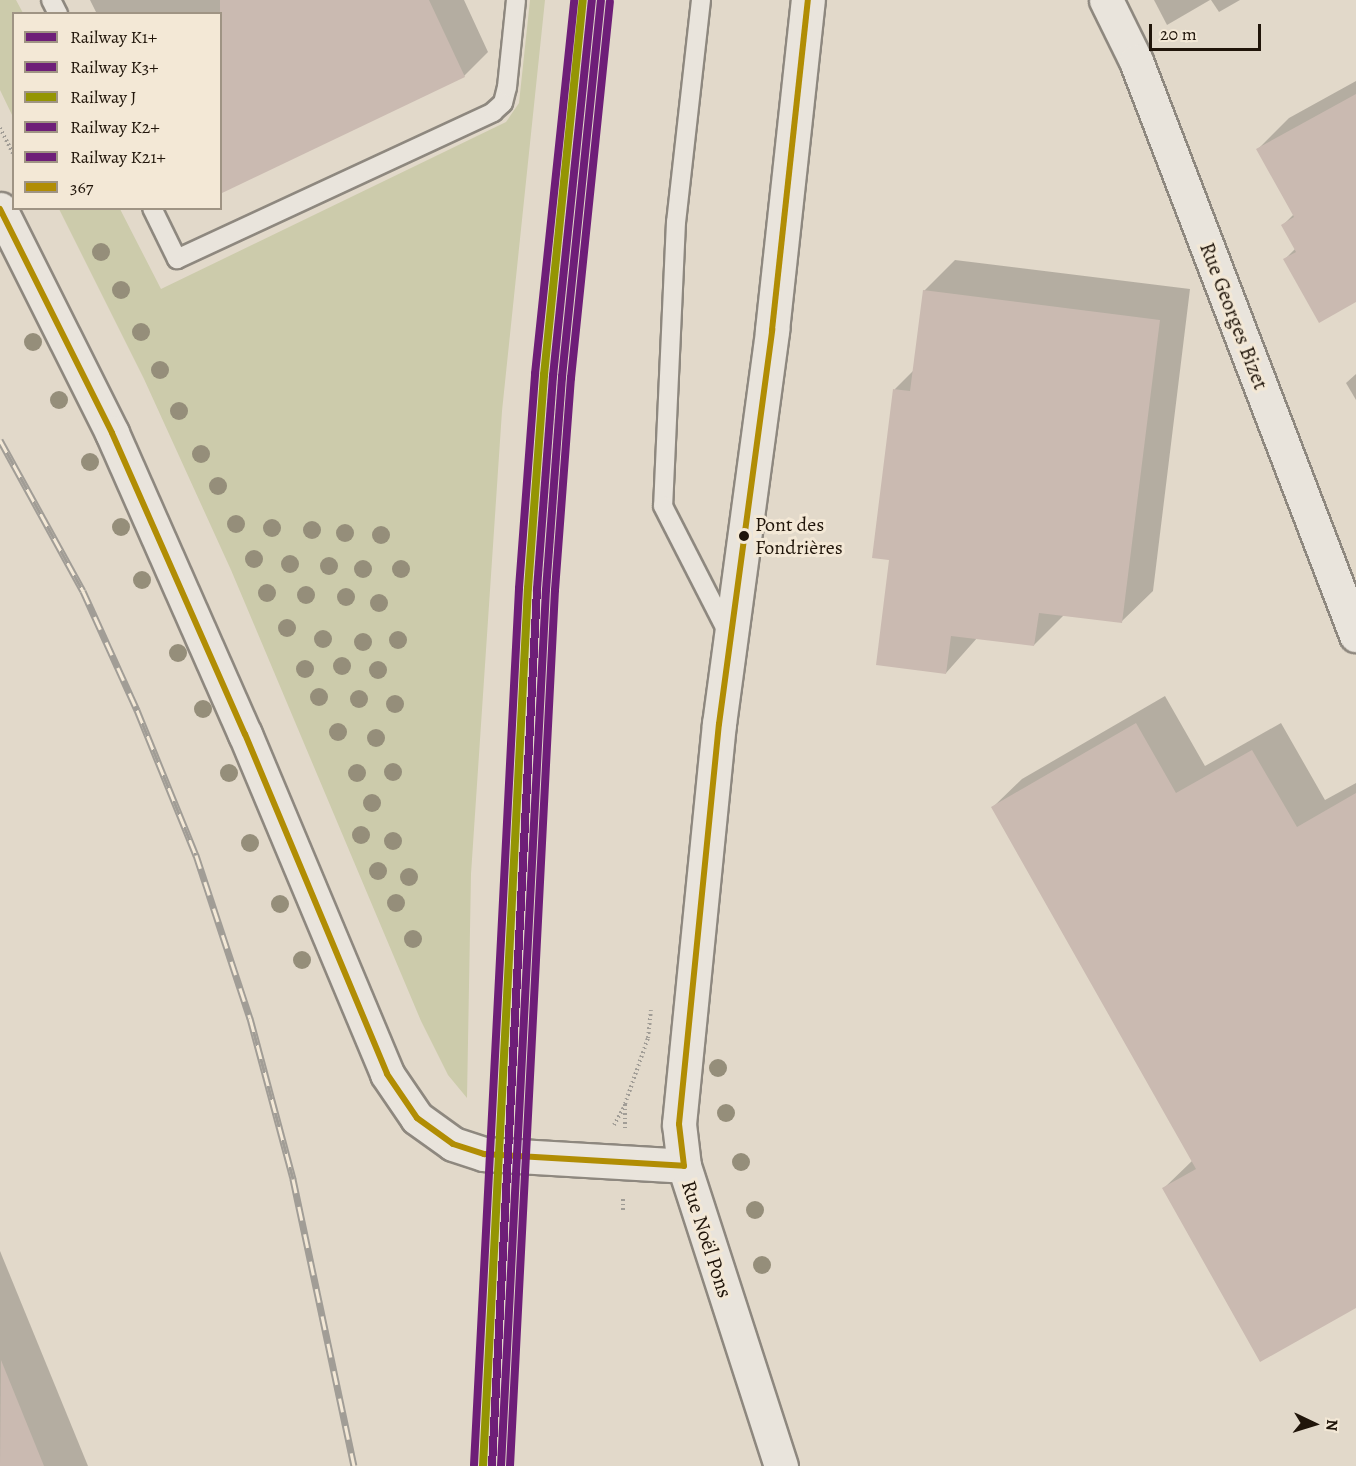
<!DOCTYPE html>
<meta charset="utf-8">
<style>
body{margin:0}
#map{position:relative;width:1356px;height:1466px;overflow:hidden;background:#e2d9ca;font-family:Alegreya,serif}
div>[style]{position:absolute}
.green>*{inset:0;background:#cccbab}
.shadow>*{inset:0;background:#0003}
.building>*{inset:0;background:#cabab1}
.path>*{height:4px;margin-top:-2px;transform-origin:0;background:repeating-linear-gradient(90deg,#a19d96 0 1.5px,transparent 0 4.5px)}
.roads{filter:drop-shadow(2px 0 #8e887f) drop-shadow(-2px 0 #8e887f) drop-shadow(0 2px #8e887f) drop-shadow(0 -2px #8e887f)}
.lane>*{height:18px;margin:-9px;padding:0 9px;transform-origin:9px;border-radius:9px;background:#e9e4dc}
.street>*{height:33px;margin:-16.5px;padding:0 16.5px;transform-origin:16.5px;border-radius:16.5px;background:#e9e4dc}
.secondary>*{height:33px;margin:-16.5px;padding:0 16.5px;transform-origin:16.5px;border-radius:16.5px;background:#e9e4dc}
.rail>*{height:7px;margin-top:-3.5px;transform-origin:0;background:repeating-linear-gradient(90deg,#f3e8d6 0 14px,#a19d96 0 28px);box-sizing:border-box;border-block:2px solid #a19d96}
.bus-1>*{height:6px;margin:-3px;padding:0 3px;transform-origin:3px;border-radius:3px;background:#b18d04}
.rail-1>*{height:8px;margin:-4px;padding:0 4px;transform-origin:4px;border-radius:4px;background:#6e1e78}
.rail-2>*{height:8px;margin:-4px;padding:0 4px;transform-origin:4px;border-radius:4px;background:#6e1e78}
.rail-3>*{height:8px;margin:-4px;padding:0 4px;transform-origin:4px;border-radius:4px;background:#949503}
.rail-4>*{height:8px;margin:-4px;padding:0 4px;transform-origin:4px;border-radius:4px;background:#6e1e78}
.rail-5>*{height:8px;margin:-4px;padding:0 4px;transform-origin:4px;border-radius:4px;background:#6e1e78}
.trees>*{width:18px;height:18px;margin:-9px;border-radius:50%;background:#958e7a}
.dots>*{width:16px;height:16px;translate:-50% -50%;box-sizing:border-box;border:3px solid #f3e8d6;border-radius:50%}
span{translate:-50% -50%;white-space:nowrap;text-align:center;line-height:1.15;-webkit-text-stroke:6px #f3e8d6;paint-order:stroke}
.bus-label{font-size:20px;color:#20150a}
.left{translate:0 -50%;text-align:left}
.street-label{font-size:21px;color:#20150a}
.legend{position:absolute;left:12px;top:12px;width:210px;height:198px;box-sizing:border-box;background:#f3e8d6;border:2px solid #9f9484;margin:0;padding:8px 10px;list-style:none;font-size:18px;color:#20150a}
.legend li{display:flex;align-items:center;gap:12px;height:30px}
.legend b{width:30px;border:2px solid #9f9484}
.north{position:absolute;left:1284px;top:1394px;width:60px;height:60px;-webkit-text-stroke:4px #f3e8d6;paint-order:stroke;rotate:94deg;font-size:16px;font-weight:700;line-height:24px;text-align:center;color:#20150a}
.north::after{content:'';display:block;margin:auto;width:21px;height:27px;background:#20150a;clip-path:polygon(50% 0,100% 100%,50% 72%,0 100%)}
.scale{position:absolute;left:1149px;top:24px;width:112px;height:27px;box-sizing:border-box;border:3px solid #20150a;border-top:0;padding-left:8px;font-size:18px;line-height:21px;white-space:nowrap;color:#20150a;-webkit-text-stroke:4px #f3e8d6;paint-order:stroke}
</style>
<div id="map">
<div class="green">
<i style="clip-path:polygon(0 0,16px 0,23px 13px,14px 14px,13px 117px,0 90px)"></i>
<i style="clip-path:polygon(530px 0,545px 0,502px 411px,471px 874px,467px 1098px,448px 1075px,421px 1021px,231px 570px,144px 379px,59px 209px,120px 209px,161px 289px,506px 122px,519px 103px)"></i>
</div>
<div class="shadow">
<i style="clip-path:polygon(90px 0,464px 0,488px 52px,464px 76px,220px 14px,97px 14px)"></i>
<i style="clip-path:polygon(1154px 0,1210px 0,1167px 25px)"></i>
<i style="clip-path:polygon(1211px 0,1240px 0,1219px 12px)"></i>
<i style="clip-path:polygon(1356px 81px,1356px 301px,1285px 259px,1296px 248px,1283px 225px,1294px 214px,1258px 149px,1289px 118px)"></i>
<i style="clip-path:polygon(955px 260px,1190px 289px,1153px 591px,1121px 622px,1064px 615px,1034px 645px,978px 637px,946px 673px,891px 559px,895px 389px,914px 370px,924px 291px)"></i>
<i style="clip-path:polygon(1356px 374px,1356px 400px,1346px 383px)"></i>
<i style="clip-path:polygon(1165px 696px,1205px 766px,1281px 723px,1325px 800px,1356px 783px,1356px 1307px,1164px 1188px,1193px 1160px,993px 807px,1022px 779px)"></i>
<i style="clip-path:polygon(0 1251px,88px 1466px,0 1466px)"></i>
</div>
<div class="building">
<i style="clip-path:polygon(220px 0,429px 0,465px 77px,220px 194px)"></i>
<i style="clip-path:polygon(1356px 94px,1356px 302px,1319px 323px,1283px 259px,1296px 252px,1281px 225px,1294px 217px,1256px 149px)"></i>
<i style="clip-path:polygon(923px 290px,1160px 320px,1122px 623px,1039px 613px,1034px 646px,951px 636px,946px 674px,876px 665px,889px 560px,872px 558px,893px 389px,910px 391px)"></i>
<i style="clip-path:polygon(1136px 723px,1176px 793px,1252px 750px,1297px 827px,1356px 793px,1356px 1308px,1260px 1362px,1162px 1188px,1196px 1169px,991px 807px)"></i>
<i style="clip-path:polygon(1px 1360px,44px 1466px,0 1466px)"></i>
</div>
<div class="path">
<i style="left:0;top:128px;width:30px;rotate:63deg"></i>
<i style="left:614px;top:1125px;width:23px;rotate:-61deg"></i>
<i style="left:625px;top:1128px;width:24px;rotate:-90deg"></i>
<i style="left:625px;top:1104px;width:70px;rotate:-70.8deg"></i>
<i style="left:648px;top:1038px;width:28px;rotate:-84deg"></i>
<i style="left:623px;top:1210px;width:12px;rotate:-90deg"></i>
</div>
<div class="roads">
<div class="lane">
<i style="left:51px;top:0;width:16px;rotate:63deg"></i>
<i style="left:701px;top:0;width:223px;rotate:96.4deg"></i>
<i style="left:676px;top:222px;width:284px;rotate:92.6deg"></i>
<i style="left:663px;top:506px;width:145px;rotate:62.9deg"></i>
<i style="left:152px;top:208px;width:57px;rotate:63.9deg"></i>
<i style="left:177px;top:259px;width:349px;rotate:-24.9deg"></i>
<i style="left:493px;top:112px;width:13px;rotate:-42deg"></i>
<i style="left:503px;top:103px;width:16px;rotate:-76deg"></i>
<i style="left:507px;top:87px;width:87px;rotate:-84.1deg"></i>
</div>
<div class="street">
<i style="left:1106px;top:0;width:68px;rotate:63.8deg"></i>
<i style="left:1136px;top:61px;width:615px;rotate:69.03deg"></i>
<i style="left:0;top:209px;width:250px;rotate:63.4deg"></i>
<i style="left:112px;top:433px;width:329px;rotate:66.2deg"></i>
<i style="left:245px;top:734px;width:368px;rotate:67.3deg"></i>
<i style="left:387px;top:1074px;width:53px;rotate:55.7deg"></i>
<i style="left:417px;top:1118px;width:44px;rotate:35.8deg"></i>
<i style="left:453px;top:1144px;width:33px;rotate:18deg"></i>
<i style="left:484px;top:1154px;width:200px;rotate:3.4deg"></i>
</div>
<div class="secondary">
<i style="left:781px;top:1466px;width:315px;rotate:-107.9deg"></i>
<i style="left:684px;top:1166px;width:42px;rotate:-96.8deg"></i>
<i style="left:679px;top:1124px;width:402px;rotate:-84.3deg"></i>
<i style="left:719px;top:724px;width:398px;rotate:-82.3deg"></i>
<i style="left:772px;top:330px;width:332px;rotate:-83.8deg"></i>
</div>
</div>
<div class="rail">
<i style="left:0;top:440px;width:172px;rotate:61.2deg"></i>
<i style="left:83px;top:591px;width:131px;rotate:65.6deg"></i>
<i style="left:137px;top:710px;width:157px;rotate:67.9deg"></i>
<i style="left:196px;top:855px;width:172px;rotate:71.7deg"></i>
<i style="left:250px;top:1018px;width:167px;rotate:75deg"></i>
<i style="left:293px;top:1179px;width:293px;rotate:78deg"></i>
</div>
<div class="bus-1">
<i style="left:0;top:209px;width:250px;rotate:63.4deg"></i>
<i style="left:112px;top:433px;width:329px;rotate:66.2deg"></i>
<i style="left:245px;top:734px;width:368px;rotate:67.3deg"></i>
<i style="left:387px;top:1074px;width:53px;rotate:55.7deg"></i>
<i style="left:417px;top:1118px;width:44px;rotate:35.8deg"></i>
<i style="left:453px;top:1144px;width:33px;rotate:18deg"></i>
<i style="left:484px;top:1154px;width:200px;rotate:3.4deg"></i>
<i style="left:684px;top:1166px;width:42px;rotate:-96.8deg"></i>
<i style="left:679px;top:1124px;width:402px;rotate:-84.3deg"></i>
<i style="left:719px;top:724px;width:398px;rotate:-82.3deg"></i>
<i style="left:772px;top:330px;width:332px;rotate:-83.8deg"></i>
</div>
<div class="rail-1">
<i style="left:492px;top:1466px;width:878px;rotate:-87.06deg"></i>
<i style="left:537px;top:589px;width:214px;rotate:-85.7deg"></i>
<i style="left:553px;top:376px;width:378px;rotate:-84.1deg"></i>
</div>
<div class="rail-2">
<i style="left:501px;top:1466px;width:877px;rotate:-87.06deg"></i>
<i style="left:546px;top:590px;width:214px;rotate:-85.7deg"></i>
<i style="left:562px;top:377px;width:378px;rotate:-84.1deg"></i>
</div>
<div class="rail-3">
<i style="left:483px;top:1466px;width:879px;rotate:-87.07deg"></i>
<i style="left:528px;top:588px;width:214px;rotate:-85.7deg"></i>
<i style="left:544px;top:375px;width:377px;rotate:-84.1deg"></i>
</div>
<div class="rail-4">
<i style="left:510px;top:1466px;width:877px;rotate:-87.06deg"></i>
<i style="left:555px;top:590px;width:213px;rotate:-85.7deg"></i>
<i style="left:571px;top:378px;width:378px;rotate:-84.1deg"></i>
</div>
<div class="rail-5">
<i style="left:474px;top:1465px;width:878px;rotate:-87.06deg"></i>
<i style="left:519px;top:588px;width:215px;rotate:-85.7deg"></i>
<i style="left:535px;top:374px;width:376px;rotate:-84deg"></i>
</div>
<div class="trees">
<i style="left:101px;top:252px"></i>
<i style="left:121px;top:290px"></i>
<i style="left:141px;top:332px"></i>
<i style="left:33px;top:342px"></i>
<i style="left:160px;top:370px"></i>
<i style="left:59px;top:400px"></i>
<i style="left:179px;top:411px"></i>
<i style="left:201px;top:454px"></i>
<i style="left:90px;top:462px"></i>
<i style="left:218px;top:486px"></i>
<i style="left:236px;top:524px"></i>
<i style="left:121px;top:527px"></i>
<i style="left:272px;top:528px"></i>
<i style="left:312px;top:530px"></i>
<i style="left:345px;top:533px"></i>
<i style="left:381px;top:535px"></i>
<i style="left:254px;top:559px"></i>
<i style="left:290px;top:564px"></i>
<i style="left:329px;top:566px"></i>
<i style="left:363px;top:569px"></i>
<i style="left:401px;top:569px"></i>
<i style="left:142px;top:580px"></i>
<i style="left:267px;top:593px"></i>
<i style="left:306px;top:595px"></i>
<i style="left:346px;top:597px"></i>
<i style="left:379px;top:603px"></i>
<i style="left:287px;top:628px"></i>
<i style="left:323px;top:639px"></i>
<i style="left:398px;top:640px"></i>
<i style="left:363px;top:642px"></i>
<i style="left:178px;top:653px"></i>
<i style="left:342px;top:666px"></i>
<i style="left:305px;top:669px"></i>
<i style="left:378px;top:670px"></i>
<i style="left:319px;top:697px"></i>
<i style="left:359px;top:699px"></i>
<i style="left:395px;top:704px"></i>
<i style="left:203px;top:709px"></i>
<i style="left:338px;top:732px"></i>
<i style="left:376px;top:738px"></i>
<i style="left:393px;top:772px"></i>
<i style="left:229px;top:773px"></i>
<i style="left:357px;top:773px"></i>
<i style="left:372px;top:803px"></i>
<i style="left:361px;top:835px"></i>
<i style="left:393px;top:841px"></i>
<i style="left:250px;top:843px"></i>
<i style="left:378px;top:871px"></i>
<i style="left:409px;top:877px"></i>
<i style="left:396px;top:903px"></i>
<i style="left:280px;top:904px"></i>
<i style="left:413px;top:939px"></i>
<i style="left:302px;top:960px"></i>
<i style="left:718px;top:1068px"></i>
<i style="left:726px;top:1113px"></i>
<i style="left:741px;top:1162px"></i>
<i style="left:755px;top:1210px"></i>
<i style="left:762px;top:1265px"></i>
</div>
<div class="dots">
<i style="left:744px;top:536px;background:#20150a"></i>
</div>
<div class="bus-label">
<span class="left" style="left:755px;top:536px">Pont des<br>Fondrières</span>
</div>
<div class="street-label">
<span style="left:1234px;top:316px;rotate:69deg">Rue Georges Bizet</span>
<span style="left:707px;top:1239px;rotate:72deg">Rue Noël Pons</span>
</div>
<ul class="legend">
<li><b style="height:8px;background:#6e1e78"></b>Railway K1+</li>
<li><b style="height:8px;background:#6e1e78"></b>Railway K3+</li>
<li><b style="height:8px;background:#949503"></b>Railway J</li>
<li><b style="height:8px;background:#6e1e78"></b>Railway K2+</li>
<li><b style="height:8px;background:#6e1e78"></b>Railway K21+</li>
<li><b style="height:8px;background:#b18d04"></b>367</li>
</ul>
<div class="north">N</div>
<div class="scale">20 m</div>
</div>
